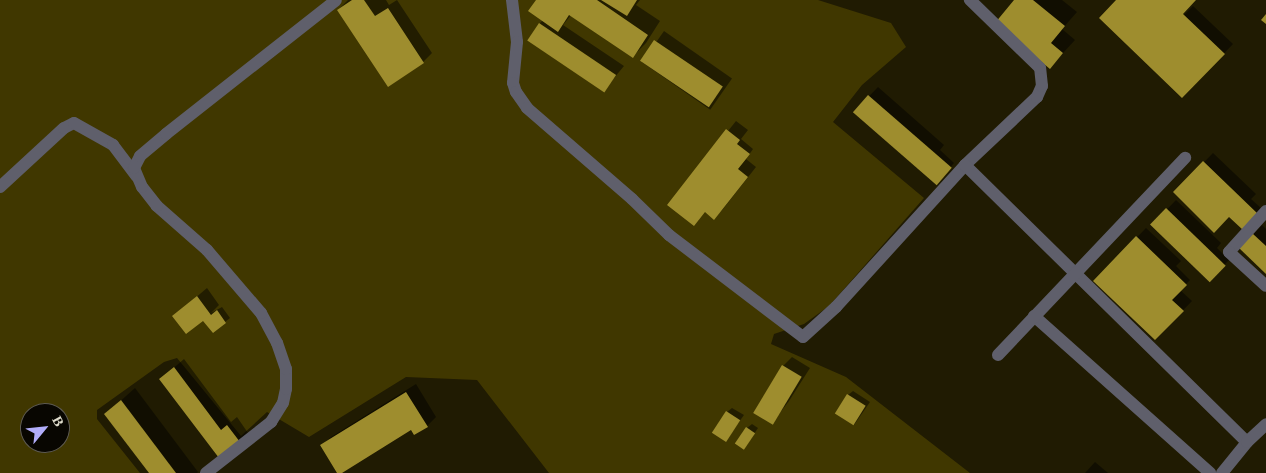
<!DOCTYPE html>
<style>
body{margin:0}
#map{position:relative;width:1266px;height:473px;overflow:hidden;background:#201b02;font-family:Georgia,serif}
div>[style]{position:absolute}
.green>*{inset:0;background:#403700}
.shadow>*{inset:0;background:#0007;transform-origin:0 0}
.building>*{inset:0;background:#9e8d2e;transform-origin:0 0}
.minor>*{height:12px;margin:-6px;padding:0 6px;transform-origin:6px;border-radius:6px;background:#5f5f6b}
span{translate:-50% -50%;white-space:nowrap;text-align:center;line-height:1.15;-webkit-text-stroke:5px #080601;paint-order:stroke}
.north{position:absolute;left:20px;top:403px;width:50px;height:50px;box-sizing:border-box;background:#080601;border:1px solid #5e5b52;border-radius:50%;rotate:62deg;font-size:14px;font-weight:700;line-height:20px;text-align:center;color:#dedbcb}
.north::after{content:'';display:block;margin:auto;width:18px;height:22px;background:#b1adfa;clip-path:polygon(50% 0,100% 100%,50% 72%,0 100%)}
</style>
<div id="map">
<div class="green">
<i style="clip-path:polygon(evenodd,0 0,818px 0,891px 23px,906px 47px,862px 85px,833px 122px,924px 198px,829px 306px,804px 324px,774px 334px,771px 344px,846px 377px,970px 473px,549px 473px,477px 380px,406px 377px,309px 437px,267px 412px,241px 436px,177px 358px,164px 362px,97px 410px,97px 419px,140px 473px,0 473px,0 0,30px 413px,60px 413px,60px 443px,30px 443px,30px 413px)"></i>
</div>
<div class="shadow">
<i style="clip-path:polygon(348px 0,386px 0,389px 5px,397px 0,432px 53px,423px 62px,338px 10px)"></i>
<i style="clip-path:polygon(538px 0,640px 0,636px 5px,660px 21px,646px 43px,633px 56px,571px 15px,563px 25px,624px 66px,604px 90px,539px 24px,543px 20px)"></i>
<i style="clip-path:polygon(1015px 0,1062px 0,1077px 12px,1062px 29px,1075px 40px,1050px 67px)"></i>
<i style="clip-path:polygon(1118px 0,1195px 0,1178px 17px,1180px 19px,1193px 6px,1233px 44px,1182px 97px)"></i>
<i style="left:664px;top:31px;width:83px;height:38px;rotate:35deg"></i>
<i style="clip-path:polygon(878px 87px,944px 145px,940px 150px,954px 163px,935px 184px,854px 112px)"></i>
<i style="clip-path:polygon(736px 121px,748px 130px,741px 139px,753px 149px,746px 159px,756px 167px,723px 209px,714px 218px,705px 211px,669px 205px)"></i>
<i style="clip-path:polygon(1213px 153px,1256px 194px,1251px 199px,1262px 209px,1243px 229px,1229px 216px,1175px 192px)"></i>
<i style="clip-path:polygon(1176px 200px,1221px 243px,1217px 248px,1229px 260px,1209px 280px,1152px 225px)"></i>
<i style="clip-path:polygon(1262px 225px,1266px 229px,1266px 273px,1240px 248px)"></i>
<i style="clip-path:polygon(1146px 228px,1181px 261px,1176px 266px,1190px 280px,1180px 290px,1192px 301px,1155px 339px,1095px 281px)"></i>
<i style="clip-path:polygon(207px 288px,219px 305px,211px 313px,222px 307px,230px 318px,225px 322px,174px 316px)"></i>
<i style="clip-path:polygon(792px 357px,810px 368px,789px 401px,772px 423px,783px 366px)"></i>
<i style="clip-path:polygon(184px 359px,231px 422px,237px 417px,248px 433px,219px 457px,161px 379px)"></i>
<i style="clip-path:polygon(416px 384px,436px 417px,427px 426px,411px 428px,339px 473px,322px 446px,331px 437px)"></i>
<i style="clip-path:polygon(135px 388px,198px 472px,197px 473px,151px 473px,106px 414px)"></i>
<i style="clip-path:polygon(853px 391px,870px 402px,854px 425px,848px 395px)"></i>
<i style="clip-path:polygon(732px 408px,744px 415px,726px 440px,727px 412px)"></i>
<i style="clip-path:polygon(752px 424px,758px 428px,745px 447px,747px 428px)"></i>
<i style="clip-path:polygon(1095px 462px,1108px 473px,1085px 473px)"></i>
</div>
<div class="building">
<i style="clip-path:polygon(352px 0,364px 0,375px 16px,388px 8px,424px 63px,388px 87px,337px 10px)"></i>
<i style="clip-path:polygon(536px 0,597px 0,648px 35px,633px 58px,569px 15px,558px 32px,528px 11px)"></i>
<i style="clip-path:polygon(601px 0,637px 0,627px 16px)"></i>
<i style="clip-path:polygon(1014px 0,1033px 0,1065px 26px,1051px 43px,1063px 53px,1050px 69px,995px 23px)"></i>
<i style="clip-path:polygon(1116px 0,1196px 0,1183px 14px,1225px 54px,1182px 98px,1099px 18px)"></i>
<i style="clip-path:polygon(1266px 14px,1266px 24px,1261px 20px)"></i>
<i style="left:539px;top:23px;width:93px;height:21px;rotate:34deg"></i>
<i style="left:654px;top:40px;width:83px;height:25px;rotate:34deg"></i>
<i style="left:868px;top:95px;width:111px;height:23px;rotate:41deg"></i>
<i style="clip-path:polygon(726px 129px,740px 140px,737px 144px,750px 154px,738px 169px,748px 177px,714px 220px,705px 212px,694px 226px,667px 205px)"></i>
<i style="clip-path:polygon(1203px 161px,1258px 214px,1243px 230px,1229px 217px,1214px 233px,1173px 192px)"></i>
<i style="left:1166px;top:208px;width:83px;height:23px;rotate:44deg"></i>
<i style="clip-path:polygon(1252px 233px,1266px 246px,1266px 274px,1239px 248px)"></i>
<i style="clip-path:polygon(1136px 236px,1187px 285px,1172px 300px,1184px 311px,1155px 340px,1093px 281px)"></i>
<i style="clip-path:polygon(197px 296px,211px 315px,217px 310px,226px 323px,213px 333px,203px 321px,186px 334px,172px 316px)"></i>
<i style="left:782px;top:365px;width:23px;height:56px;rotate:31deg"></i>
<i style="clip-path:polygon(174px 367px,221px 430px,227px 425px,240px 442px,219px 458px,159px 379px)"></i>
<i style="clip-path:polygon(406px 392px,428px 427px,414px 435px,411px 430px,342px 473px,337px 473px,320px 445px)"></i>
<i style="left:847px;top:394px;width:22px;height:23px;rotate:32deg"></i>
<i style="clip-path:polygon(121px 400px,176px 473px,149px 473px,104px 414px)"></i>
<i style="left:726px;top:411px;width:17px;height:26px;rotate:33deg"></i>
<i style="left:746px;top:427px;width:11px;height:20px;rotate:34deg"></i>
</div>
<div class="minor">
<i style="left:512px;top:0;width:42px;rotate:83.2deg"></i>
<i style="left:517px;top:42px;width:41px;rotate:95.6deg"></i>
<i style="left:513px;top:83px;width:9px;rotate:72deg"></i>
<i style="left:516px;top:92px;width:19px;rotate:55deg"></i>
<i style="left:527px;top:108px;width:139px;rotate:40.9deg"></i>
<i style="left:632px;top:199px;width:52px;rotate:44.2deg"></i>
<i style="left:669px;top:235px;width:168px;rotate:37.3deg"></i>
<i style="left:803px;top:337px;width:45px;rotate:-42.3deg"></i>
<i style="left:836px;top:307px;width:192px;rotate:-47.7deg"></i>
<i style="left:965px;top:165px;width:99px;rotate:-43.4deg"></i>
<i style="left:1037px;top:97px;width:12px;rotate:-66deg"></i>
<i style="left:1042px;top:86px;width:18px;rotate:-96deg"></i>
<i style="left:1040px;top:68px;width:98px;rotate:-135.8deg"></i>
<i style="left:965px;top:165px;width:395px;rotate:44.5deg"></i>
<i style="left:0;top:187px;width:87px;rotate:-42.7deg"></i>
<i style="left:64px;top:128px;width:11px;rotate:-27deg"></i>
<i style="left:74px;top:123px;width:45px;rotate:29.4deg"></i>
<i style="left:113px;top:145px;width:39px;rotate:53deg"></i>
<i style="left:1266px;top:211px;width:55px;rotate:132.1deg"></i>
<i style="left:1229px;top:252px;width:50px;rotate:42.6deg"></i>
<i style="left:1034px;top:316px;width:236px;rotate:41.7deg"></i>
<i style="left:998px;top:355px;width:272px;rotate:-46.5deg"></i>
<i style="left:206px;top:473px;width:83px;rotate:-38.1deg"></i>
<i style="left:271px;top:422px;width:22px;rotate:-58deg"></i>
<i style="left:283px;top:403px;width:14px;rotate:-78deg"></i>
<i style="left:286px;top:389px;width:20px;rotate:-90deg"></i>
<i style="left:286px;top:369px;width:28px;rotate:-109deg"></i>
<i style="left:277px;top:343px;width:34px;rotate:-118deg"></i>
<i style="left:261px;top:313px;width:83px;rotate:-130.6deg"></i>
<i style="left:207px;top:250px;width:67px;rotate:-138.7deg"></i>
<i style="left:157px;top:206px;width:24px;rotate:-128deg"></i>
<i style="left:142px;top:187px;width:21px;rotate:-113deg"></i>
<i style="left:134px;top:168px;width:13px;rotate:-63deg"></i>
<i style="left:140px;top:156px;width:34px;rotate:-40deg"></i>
<i style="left:166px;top:134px;width:216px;rotate:-38.2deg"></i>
<i style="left:1222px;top:473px;width:40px;rotate:-51deg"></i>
<i style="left:1247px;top:442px;width:26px;rotate:-43deg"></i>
</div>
<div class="north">B</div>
</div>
